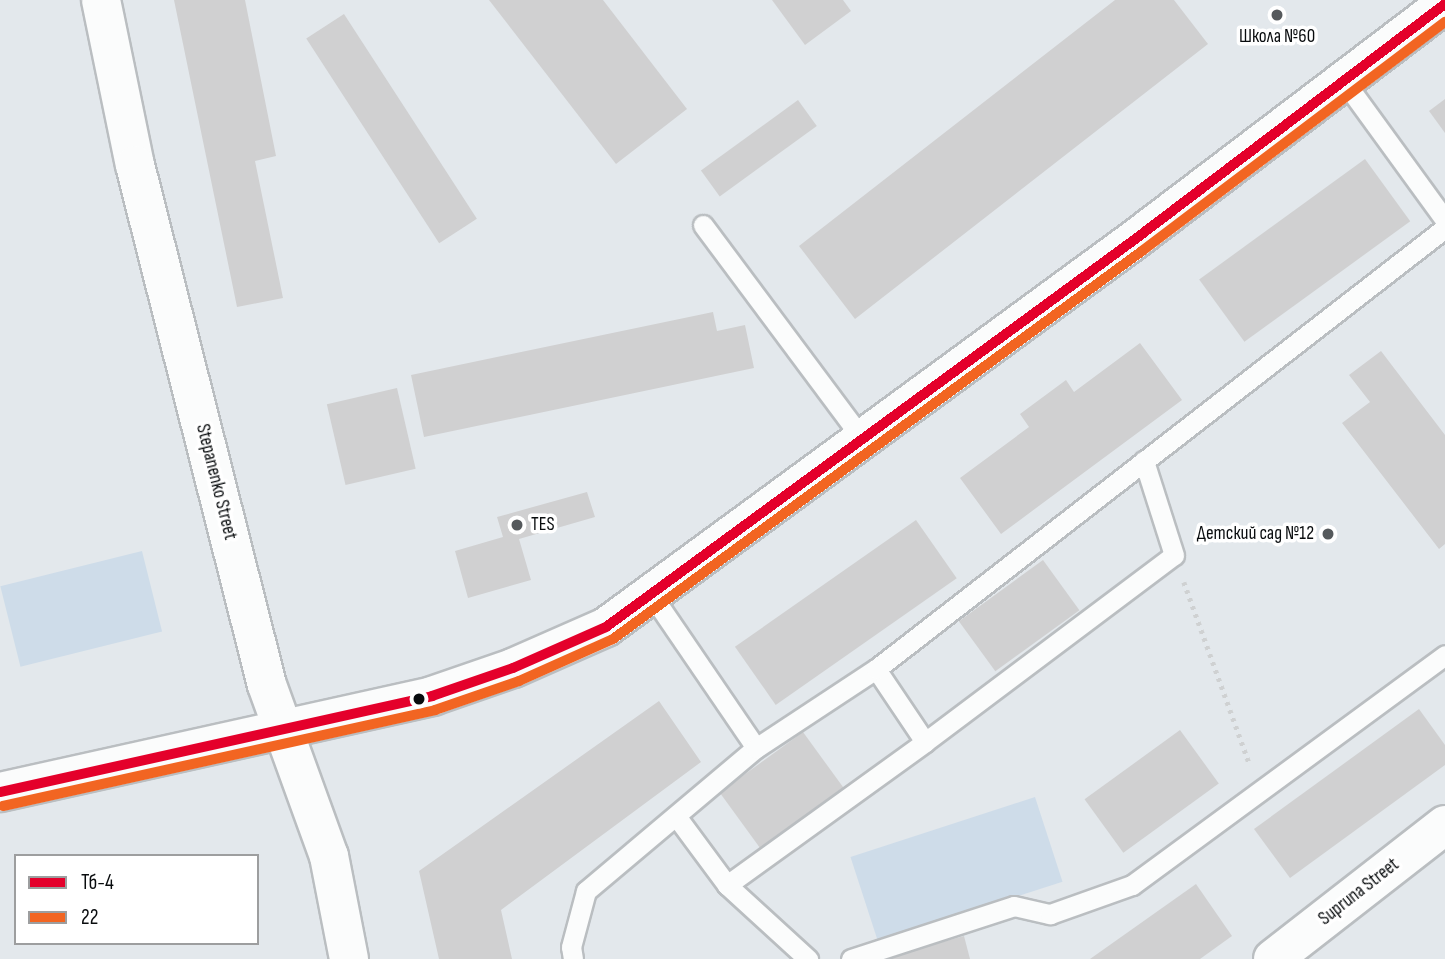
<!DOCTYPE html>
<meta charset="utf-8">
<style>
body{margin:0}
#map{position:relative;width:1445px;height:959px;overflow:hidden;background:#e3e8ec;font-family:"Sofia Sans Condensed",sans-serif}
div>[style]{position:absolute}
.green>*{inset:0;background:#cedce9;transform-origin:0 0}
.building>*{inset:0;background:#d0d0d1;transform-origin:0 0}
.path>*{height:4.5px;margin-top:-2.25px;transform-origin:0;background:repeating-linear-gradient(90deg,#cfd1d2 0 3.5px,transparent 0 8.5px)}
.roads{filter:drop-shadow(2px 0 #babec1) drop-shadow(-2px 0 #babec1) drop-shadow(0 2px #babec1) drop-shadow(0 -2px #babec1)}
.service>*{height:19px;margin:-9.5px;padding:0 9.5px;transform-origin:9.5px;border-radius:9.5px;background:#fbfcfc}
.minor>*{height:38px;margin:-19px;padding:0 19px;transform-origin:19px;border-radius:19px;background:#fbfcfc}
.secondary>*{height:38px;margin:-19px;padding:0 19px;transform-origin:19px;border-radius:19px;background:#fbfcfc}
.bus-1>*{height:10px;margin:-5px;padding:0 5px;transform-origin:5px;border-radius:5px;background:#e4002b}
.bus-2>*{height:10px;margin:-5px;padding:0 5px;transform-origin:5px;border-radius:5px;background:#f26522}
.dots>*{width:19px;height:19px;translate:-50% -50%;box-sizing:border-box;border:4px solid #fff;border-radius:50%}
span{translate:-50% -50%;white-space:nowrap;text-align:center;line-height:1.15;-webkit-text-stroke:7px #fff;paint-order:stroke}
.poi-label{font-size:19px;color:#090c0e}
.left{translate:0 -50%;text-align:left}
.right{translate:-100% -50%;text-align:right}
.street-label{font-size:19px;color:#090c0e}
.legend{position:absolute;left:14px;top:854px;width:245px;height:91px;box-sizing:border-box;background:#fff;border:2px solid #9d9e9f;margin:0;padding:9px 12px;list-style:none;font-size:21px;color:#090c0e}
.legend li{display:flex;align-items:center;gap:14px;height:35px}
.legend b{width:35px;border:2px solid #9d9e9f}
</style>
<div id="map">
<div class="green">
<i style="left:142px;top:551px;width:83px;height:146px;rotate:76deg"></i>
<i style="left:1035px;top:797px;width:89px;height:194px;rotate:72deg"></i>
</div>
<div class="building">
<i style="clip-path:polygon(174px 0,245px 0,276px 156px,255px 161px,283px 298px,237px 307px)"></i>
<i style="clip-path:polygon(489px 0,603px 0,687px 109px,616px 164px)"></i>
<i style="clip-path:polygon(772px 0,843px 0,851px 11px,805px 45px)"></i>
<i style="clip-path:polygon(1115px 0,1174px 0,1208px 44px,855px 319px,799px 246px)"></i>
<i style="left:344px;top:14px;width:244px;height:45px;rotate:57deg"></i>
<i style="clip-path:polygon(1445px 99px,1445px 133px,1429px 111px)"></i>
<i style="left:798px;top:100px;width:32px;height:120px;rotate:54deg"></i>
<i style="left:1365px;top:159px;width:77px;height:205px;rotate:54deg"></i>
<i style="clip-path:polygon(713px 312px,717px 331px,745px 325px,754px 368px,424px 437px,411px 375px)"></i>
<i style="clip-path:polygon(1140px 343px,1182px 400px,1001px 534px,960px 478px,1029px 427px,1020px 414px,1066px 380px,1074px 392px)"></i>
<i style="clip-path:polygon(1381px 351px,1445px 435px,1445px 544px,1439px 549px,1342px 423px,1370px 402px,1349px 375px)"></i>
<i style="left:397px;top:388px;width:83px;height:72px;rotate:77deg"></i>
<i style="clip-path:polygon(587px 492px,595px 517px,519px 539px,531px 580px,468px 598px,455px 551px,503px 537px,497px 517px)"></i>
<i style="left:916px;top:520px;width:71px;height:221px;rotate:55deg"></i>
<i style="left:1043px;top:560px;width:62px;height:104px;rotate:54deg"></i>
<i style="clip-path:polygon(659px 701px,701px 762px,501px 910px,512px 959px,439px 959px,419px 871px)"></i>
<i style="clip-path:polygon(1419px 709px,1445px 745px,1445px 765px,1290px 878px,1254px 829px)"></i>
<i style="left:1180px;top:730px;width:66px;height:118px;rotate:54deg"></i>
<i style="left:803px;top:732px;width:69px;height:103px;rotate:54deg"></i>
<i style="clip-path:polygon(1196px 884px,1232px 936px,1200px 959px,1090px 959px)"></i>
<i style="clip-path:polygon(964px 936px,970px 959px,884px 959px,884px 958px)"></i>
</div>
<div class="path">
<i style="left:1184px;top:582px;width:195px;rotate:70.2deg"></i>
</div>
<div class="roads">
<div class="service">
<i style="left:1344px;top:81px;width:172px;rotate:54deg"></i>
<i style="left:703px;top:225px;width:266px;rotate:53.3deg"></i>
<i style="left:651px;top:594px;width:186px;rotate:55.7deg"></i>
<i style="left:876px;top:669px;width:88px;rotate:56.1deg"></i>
<i style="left:925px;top:742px;width:311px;rotate:-36.9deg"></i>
<i style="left:1174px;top:555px;width:99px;rotate:-107.7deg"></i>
<i style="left:676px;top:816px;width:86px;rotate:53.5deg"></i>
<i style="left:727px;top:885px;width:110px;rotate:42.4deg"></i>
<i style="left:727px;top:885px;width:244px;rotate:-35.8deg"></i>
<i style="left:573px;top:959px;width:12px;rotate:-99deg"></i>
<i style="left:571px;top:947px;width:58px;rotate:-75deg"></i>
<i style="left:586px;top:891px;width:222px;rotate:-40.1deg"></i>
<i style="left:756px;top:748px;width:144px;rotate:-33.4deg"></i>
<i style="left:876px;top:669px;width:720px;rotate:-37.78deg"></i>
<i style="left:851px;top:959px;width:171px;rotate:-18deg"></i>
<i style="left:1014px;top:906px;width:37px;rotate:13deg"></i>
<i style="left:1050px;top:914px;width:87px;rotate:-19.5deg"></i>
<i style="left:1132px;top:885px;width:388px;rotate:-36.3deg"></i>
</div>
<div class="minor">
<i style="left:101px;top:0;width:168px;rotate:78.4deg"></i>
<i style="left:135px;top:165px;width:536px;rotate:75.76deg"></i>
<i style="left:267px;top:685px;width:182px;rotate:70.1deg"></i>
<i style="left:329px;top:856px;width:105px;rotate:79deg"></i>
<i style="left:1273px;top:959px;width:218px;rotate:-37.9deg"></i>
</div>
<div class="secondary">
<i style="left:0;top:792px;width:443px;rotate:-12.5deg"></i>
<i style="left:432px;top:696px;width:86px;rotate:-19.1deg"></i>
<i style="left:513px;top:668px;width:102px;rotate:-23.8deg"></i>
<i style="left:606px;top:627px;width:655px;rotate:-36.24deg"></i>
<i style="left:1134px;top:240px;width:390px;rotate:-37.2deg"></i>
</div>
</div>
<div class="bus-1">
<i style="left:0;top:792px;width:443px;rotate:-12.5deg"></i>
<i style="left:432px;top:696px;width:86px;rotate:-19.1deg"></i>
<i style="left:513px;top:668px;width:102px;rotate:-23.8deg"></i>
<i style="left:606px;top:627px;width:655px;rotate:-36.24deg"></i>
<i style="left:1134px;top:240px;width:390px;rotate:-37.2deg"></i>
</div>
<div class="bus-2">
<i style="left:3px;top:806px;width:443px;rotate:-12.5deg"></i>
<i style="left:435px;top:710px;width:89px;rotate:-19deg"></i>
<i style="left:519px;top:681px;width:103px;rotate:-24.1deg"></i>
<i style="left:613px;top:639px;width:656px;rotate:-36.26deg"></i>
<i style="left:1142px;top:251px;width:380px;rotate:-37.1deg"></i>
</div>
<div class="dots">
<i style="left:1277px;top:15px;background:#55595c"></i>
<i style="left:517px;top:525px;background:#55595c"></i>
<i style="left:1328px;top:534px;background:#55595c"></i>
<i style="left:419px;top:699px;background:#090c0e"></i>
</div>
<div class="poi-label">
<span style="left:1277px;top:37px">Школа №60</span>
<span class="left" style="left:531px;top:525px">TES</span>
<span class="right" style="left:1314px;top:534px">Детский сад №12</span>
</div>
<div class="street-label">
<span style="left:216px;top:482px;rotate:76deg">Stepanenko Street</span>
<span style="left:1359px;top:892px;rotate:-38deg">Supruna Street</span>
</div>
<ul class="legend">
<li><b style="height:9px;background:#e4002b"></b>Тб-4</li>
<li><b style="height:9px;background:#f26522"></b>22</li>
</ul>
</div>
